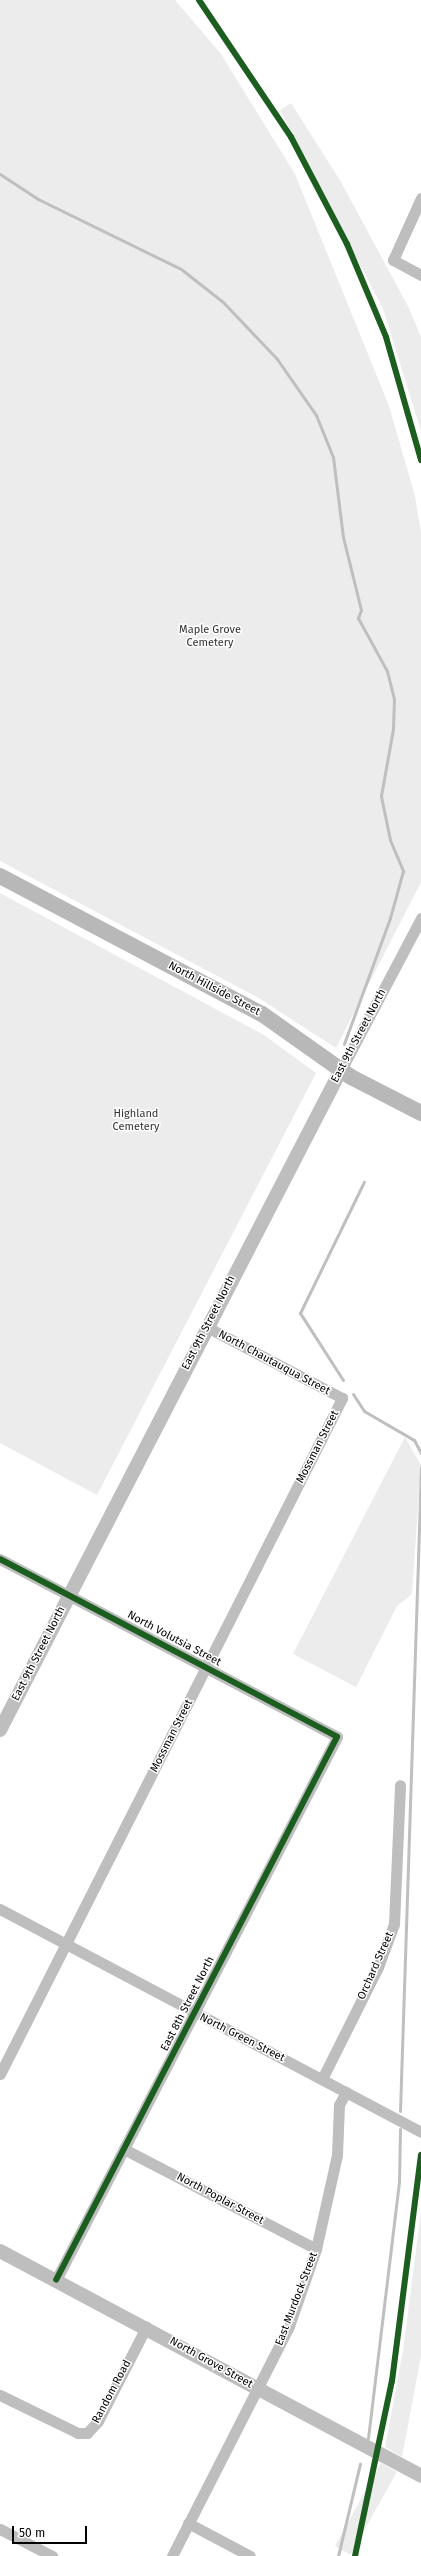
<!DOCTYPE html>
<style>
body{margin:0}
#map{position:relative;width:421px;height:2556px;overflow:hidden;background:#fff;font-family:"Fira Sans",sans-serif}
div>[style]{position:absolute}
.green>*{inset:0;background:#ececec;transform-origin:0 0}
.stream>*{height:3px;margin:-1.5px;padding:0 1.5px;transform-origin:1.5px;border-radius:1.5px;background:#bfbfbf}
.minor>*{height:11px;margin:-5.5px;padding:0 5.5px;transform-origin:5.5px;border-radius:5.5px;background:#bebebe}
.tertiary>*{height:14px;margin:-7px;padding:0 7px;transform-origin:7px;border-radius:7px;background:#bebebe}
.secondary>*{height:16px;margin:-8px;padding:0 8px;transform-origin:8px;border-radius:8px;background:#b8b8b8}
.cycleway>*{height:6px;margin:-3px;padding:0 3px;transform-origin:3px;border-radius:3px;background:#1b5e20}
span{translate:-50% -50%;white-space:nowrap;text-align:center;line-height:1.15;-webkit-text-stroke:3px #fff;paint-order:stroke}
.park-label{font-size:11px;color:#333}
.street-label{font-size:11px;color:#000}
.scale{position:absolute;left:12px;top:2526px;width:75px;height:18px;box-sizing:border-box;border:2px solid #000;border-top:0;padding-left:5px;font-size:12px;line-height:14px;white-space:nowrap;color:#000;-webkit-text-stroke:3px #fff;paint-order:stroke}
</style>
<div id="map">
<div class="green">
<i style="clip-path:polygon(0 0,175px 0,221px 54px,295px 174px,389px 406px,415px 496px,421px 533px,421px 882px,336px 1048px,257px 997px,0 861px)"></i>
<i style="clip-path:polygon(291px 103px,341px 182px,409px 308px,421px 337px,421px 431px,383px 309px,280px 110px)"></i>
<i style="clip-path:polygon(0 893px,264px 1035px,316px 1073px,97px 1495px,0 1443px)"></i>
<i style="clip-path:polygon(405px 1437px,421px 1465px,412px 1594px,397px 1606px,356px 1687px,293px 1654px)"></i>
<i style="clip-path:polygon(421px 2211px,421px 2356px,402px 2457px,385px 2447px,403px 2351px)"></i>
<i style="left:381px;top:2463px;width:18px;height:95px;rotate:29deg"></i>
</div>
<div class="stream">
<i style="left:0;top:174px;width:45px;rotate:33.3deg"></i>
<i style="left:38px;top:199px;width:159px;rotate:26.1deg"></i>
<i style="left:181px;top:269px;width:53px;rotate:38.2deg"></i>
<i style="left:223px;top:302px;width:79px;rotate:46.5deg"></i>
<i style="left:277px;top:359px;width:68px;rotate:55.1deg"></i>
<i style="left:316px;top:415px;width:45px;rotate:68deg"></i>
<i style="left:333px;top:457px;width:81px;rotate:82.9deg"></i>
<i style="left:343px;top:537px;width:75px;rotate:76.1deg"></i>
<i style="left:361px;top:610px;width:9px;rotate:111deg"></i>
<i style="left:358px;top:618px;width:60px;rotate:61.3deg"></i>
<i style="left:387px;top:671px;width:29px;rotate:76deg"></i>
<i style="left:394px;top:699px;width:30px;rotate:92deg"></i>
<i style="left:393px;top:729px;width:68px;rotate:100.2deg"></i>
<i style="left:381px;top:796px;width:45px;rotate:78.4deg"></i>
<i style="left:390px;top:840px;width:34px;rotate:67deg"></i>
<i style="left:403px;top:871px;width:49px;rotate:105.5deg"></i>
<i style="left:390px;top:918px;width:134px;rotate:110.1deg"></i>
<i style="left:343px;top:1380px;width:80px;rotate:-122.7deg"></i>
<i style="left:300px;top:1313px;width:146px;rotate:-64deg"></i>
<i style="left:353px;top:1394px;width:20px;rotate:57deg"></i>
<i style="left:364px;top:1411px;width:58px;rotate:30.1deg"></i>
<i style="left:414px;top:1440px;width:15px;rotate:62deg"></i>
<i style="left:400px;top:2111px;width:644px;rotate:-88.13deg"></i>
<i style="left:368px;top:2438px;width:258px;rotate:-83.1deg"></i>
<i style="left:399px;top:2182px;width:53px;rotate:-88.9deg"></i>
<i style="left:338px;top:2556px;width:95px;rotate:-76.6deg"></i>
</div>
<div class="minor">
<i style="left:421px;top:198px;width:68px;rotate:114.3deg"></i>
<i style="left:393px;top:260px;width:32px;rotate:28deg"></i>
<i style="left:341px;top:1070px;width:172px;rotate:-62.2deg"></i>
<i style="left:0;top:1559px;width:381px;rotate:27.8deg"></i>
<i style="left:337px;top:1737px;width:611px;rotate:117.36deg"></i>
<i style="left:0;top:1909px;width:476px;rotate:27.9deg"></i>
<i style="left:0;top:2074px;width:758px;rotate:-63.16deg"></i>
<i style="left:342px;top:1398px;width:153px;rotate:-152.3deg"></i>
<i style="left:322px;top:2079px;width:125px;rotate:-63.4deg"></i>
<i style="left:378px;top:1967px;width:46px;rotate:-69.6deg"></i>
<i style="left:394px;top:1924px;width:139px;rotate:-87.5deg"></i>
<i style="left:124px;top:2149px;width:216px;rotate:27.5deg"></i>
<i style="left:0;top:2395px;width:87px;rotate:26deg"></i>
<i style="left:78px;top:2433px;width:9px"></i>
<i style="left:87px;top:2433px;width:16px;rotate:-47deg"></i>
<i style="left:98px;top:2421px;width:106px;rotate:-62.9deg"></i>
<i style="left:188px;top:2523px;width:70px;rotate:28deg"></i>
<i style="left:0;top:2529px;width:59px;rotate:27.4deg"></i>
<i style="left:172px;top:2556px;width:258px;rotate:-63deg"></i>
<i style="left:289px;top:2326px;width:82px;rotate:-70.7deg"></i>
<i style="left:316px;top:2249px;width:96px;rotate:-77.4deg"></i>
<i style="left:337px;top:2155px;width:50px;rotate:-87.7deg"></i>
<i style="left:339px;top:2105px;width:15px;rotate:-62deg"></i>
</div>
<div class="tertiary">
<i style="left:0;top:1730px;width:743px;rotate:-62.68deg"></i>
<i style="left:0;top:2251px;width:477px;rotate:28.1deg"></i>
</div>
<div class="secondary">
<i style="left:0;top:876px;width:296px;rotate:27.8deg"></i>
<i style="left:262px;top:1014px;width:109px;rotate:35.3deg"></i>
<i style="left:351px;top:1077px;width:79px;rotate:27.2deg"></i>
</div>
<div class="cycleway">
<i style="left:199px;top:0;width:165px;rotate:56.1deg"></i>
<i style="left:291px;top:137px;width:121px;rotate:62.4deg"></i>
<i style="left:347px;top:244px;width:101px;rotate:67.2deg"></i>
<i style="left:386px;top:337px;width:128px;rotate:74.1deg"></i>
<i style="left:0;top:1559px;width:381px;rotate:27.8deg"></i>
<i style="left:337px;top:1737px;width:611px;rotate:117.36deg"></i>
<i style="left:355px;top:2556px;width:179px;rotate:-78.1deg"></i>
<i style="left:392px;top:2381px;width:228px;rotate:-82.7deg"></i>
</div>
<div class="park-label">
<span style="left:210px;top:637px">Maple Grove<br>Cemetery</span>
<span style="left:136px;top:1121px">Highland<br>Cemetery</span>
</div>
<div class="street-label">
<span style="left:214px;top:989px;rotate:28deg">North Hillside Street</span>
<span style="left:359px;top:1036px;rotate:-62deg">East 9th Street North</span>
<span style="left:209px;top:1323px;rotate:-63deg">East 9th Street North</span>
<span style="left:274px;top:1363px;rotate:28deg">North Chautauqua Street</span>
<span style="left:318px;top:1447px;rotate:-63deg">Mossman Street</span>
<span style="left:174px;top:1639px;rotate:28deg">North Volutsia Street</span>
<span style="left:39px;top:1654px;rotate:-63deg">East 9th Street North</span>
<span style="left:172px;top:1736px;rotate:-63deg">Mossman Street</span>
<span style="left:376px;top:1966px;rotate:-66deg">Orchard Street</span>
<span style="left:188px;top:2004px;rotate:-63deg">East 8th Street North</span>
<span style="left:242px;top:2038px;rotate:27deg">North Green Street</span>
<span style="left:220px;top:2199px;rotate:28deg">North Poplar Street</span>
<span style="left:297px;top:2299px;rotate:-69deg">East Murdock Street</span>
<span style="left:211px;top:2363px;rotate:29deg">North Grove Street</span>
<span style="left:112px;top:2392px;rotate:-62deg">Random Road</span>
</div>
<div class="scale">50 m</div>
</div>
